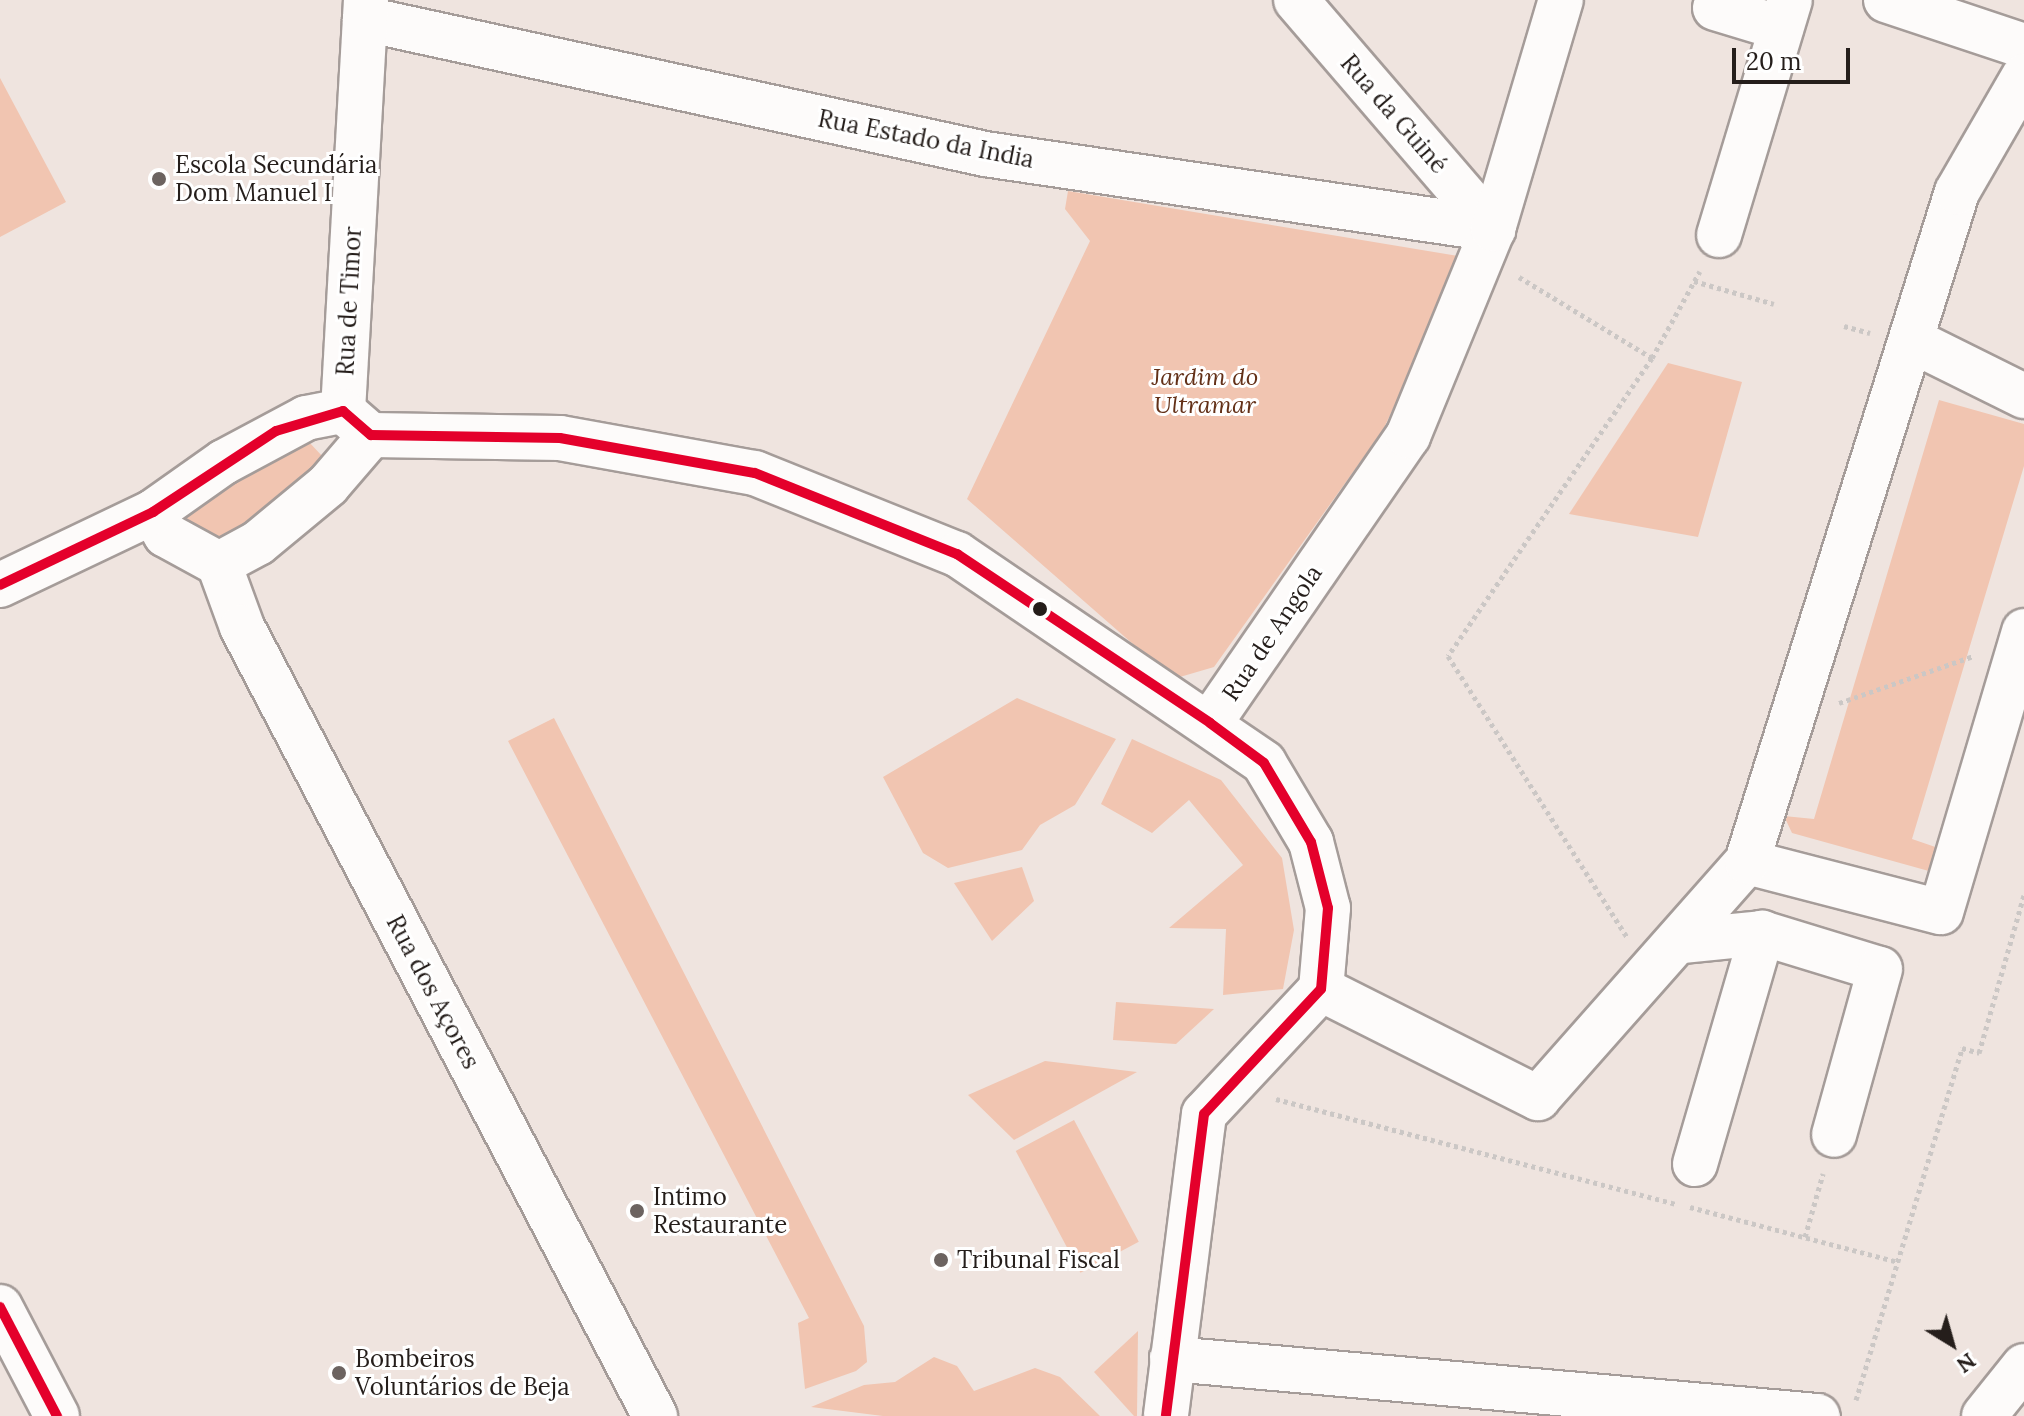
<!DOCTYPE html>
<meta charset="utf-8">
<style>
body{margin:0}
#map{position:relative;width:2024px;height:1416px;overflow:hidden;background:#efe4df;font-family:Lora,serif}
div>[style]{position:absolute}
.green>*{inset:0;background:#f1c5b1;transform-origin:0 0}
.path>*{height:5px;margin-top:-2.5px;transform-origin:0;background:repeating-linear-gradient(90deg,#cbc7c5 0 4px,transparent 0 8px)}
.roads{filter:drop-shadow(2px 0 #a59c99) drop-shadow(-2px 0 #a59c99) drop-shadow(0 2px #a59c99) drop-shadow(0 -2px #a59c99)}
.minor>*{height:44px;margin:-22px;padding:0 22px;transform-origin:22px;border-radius:22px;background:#fdfbfa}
.major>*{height:44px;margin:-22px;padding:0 22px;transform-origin:22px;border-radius:22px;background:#fdfbfa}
.bus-1>*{height:10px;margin:-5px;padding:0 5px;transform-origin:5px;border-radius:5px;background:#e4002b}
.dots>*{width:22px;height:22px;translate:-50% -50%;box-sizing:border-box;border:4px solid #fff;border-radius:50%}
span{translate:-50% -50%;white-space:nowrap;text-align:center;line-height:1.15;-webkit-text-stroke:6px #fff;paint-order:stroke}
.street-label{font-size:24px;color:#251e1b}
.poi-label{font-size:24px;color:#251e1b}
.left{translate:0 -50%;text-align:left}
.park-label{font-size:24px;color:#633017;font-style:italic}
.north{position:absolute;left:1912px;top:1304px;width:80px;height:80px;-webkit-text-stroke:6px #fff;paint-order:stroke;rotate:143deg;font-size:22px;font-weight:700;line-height:32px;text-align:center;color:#251e1b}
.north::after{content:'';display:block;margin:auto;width:28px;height:36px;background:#251e1b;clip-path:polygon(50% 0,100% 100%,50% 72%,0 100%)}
.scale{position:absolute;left:1732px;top:48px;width:118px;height:36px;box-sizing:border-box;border:4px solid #251e1b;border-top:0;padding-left:10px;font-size:24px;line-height:28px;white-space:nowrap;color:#251e1b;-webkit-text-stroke:6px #fff;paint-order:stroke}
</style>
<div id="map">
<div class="green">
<i style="clip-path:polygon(0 78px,66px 202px,0 237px)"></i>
<i style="clip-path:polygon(1068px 191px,1464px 257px,1383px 430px,1214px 667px,1173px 679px,967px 499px,1090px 241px,1065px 209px)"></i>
<i style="clip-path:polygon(1668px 363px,1742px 382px,1698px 537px,1569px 514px)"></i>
<i style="clip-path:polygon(1939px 400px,2024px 424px,2024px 466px,1912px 839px,1947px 851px,1936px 873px,1792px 833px,1784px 816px,1814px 819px)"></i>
<i style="clip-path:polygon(307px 440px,324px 458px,280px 513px,210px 543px,185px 524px,193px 498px)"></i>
<i style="clip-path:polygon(1017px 698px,1116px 739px,1075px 805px,1040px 825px,1022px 850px,948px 868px,923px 853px,883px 777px)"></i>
<i style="clip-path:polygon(554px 718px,864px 1326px,867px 1362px,856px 1371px,805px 1389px,798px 1323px,809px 1318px,508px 741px)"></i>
<i style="clip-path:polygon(1132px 739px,1221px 780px,1282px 858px,1294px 930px,1283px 989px,1223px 995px,1226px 929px,1169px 928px,1243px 865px,1189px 800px,1152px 833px,1101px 804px)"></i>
<i style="clip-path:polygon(1022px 867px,1034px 901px,992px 941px,954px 883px)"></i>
<i style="clip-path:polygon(1116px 1002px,1214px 1009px,1176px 1044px,1113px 1040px)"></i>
<i style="clip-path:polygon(1045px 1061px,1137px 1072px,1014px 1140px,968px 1095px)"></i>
<i style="left:1074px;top:1120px;width:138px;height:66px;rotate:62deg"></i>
<i style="clip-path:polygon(1138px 1331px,1137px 1416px,1134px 1416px,1094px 1372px)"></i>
<i style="clip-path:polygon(934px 1357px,957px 1366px,974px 1391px,1035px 1368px,1060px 1377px,1100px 1416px,883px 1416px,811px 1407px,864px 1385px,895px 1382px)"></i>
</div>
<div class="path">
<i style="left:1519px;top:277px;width:156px;rotate:31.3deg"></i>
<i style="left:1652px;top:358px;width:361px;rotate:124.4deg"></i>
<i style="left:1448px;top:656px;width:333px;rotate:57.5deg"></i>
<i style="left:1694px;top:281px;width:83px;rotate:16deg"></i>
<i style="left:1844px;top:326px;width:27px;rotate:15deg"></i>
<i style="left:1652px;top:358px;width:99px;rotate:-61.1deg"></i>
<i style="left:1839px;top:703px;width:142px;rotate:-19.3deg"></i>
<i style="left:1276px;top:1099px;width:414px;rotate:14.7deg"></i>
<i style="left:1690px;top:1207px;width:215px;rotate:14.8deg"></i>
<i style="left:1805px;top:1237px;width:66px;rotate:-74.1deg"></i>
<i style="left:1856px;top:1400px;width:368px;rotate:-73.2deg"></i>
<i style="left:1962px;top:1048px;width:18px;rotate:16deg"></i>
<i style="left:1979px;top:1053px;width:164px;rotate:-74.1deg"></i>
</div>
<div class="roads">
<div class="minor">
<i style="left:1296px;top:0;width:302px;rotate:49.3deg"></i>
<i style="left:1886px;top:0;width:145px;rotate:18.4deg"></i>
<i style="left:1715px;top:8px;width:69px;rotate:16.9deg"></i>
<i style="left:365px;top:19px;width:635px;rotate:12.28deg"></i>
<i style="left:985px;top:154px;width:514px;rotate:8.4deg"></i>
<i style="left:1719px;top:235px;width:245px;rotate:-73.2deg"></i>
<i style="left:1913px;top:341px;width:124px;rotate:26.4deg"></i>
<i style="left:343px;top:411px;width:412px;rotate:-86.8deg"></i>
<i style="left:371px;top:435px;width:189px;rotate:0.9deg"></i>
<i style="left:560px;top:438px;width:198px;rotate:10.2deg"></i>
<i style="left:755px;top:473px;width:218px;rotate:21.9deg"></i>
<i style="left:957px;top:554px;width:371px;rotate:34.2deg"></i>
<i style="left:1264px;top:763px;width:92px;rotate:59.3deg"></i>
<i style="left:1311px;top:842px;width:68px;rotate:75.6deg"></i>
<i style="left:1328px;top:908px;width:81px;rotate:94.9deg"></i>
<i style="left:1321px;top:989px;width:171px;rotate:133.1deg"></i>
<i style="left:1204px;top:1114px;width:304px;rotate:97.2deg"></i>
<i style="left:153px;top:512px;width:26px;rotate:61deg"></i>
<i style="left:166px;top:535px;width:60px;rotate:28.7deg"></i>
<i style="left:219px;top:564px;width:44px;rotate:-28.3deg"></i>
<i style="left:258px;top:543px;width:91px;rotate:-39.6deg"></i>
<i style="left:328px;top:485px;width:66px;rotate:-49.3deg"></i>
<i style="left:219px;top:564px;width:67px;rotate:69.9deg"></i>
<i style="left:242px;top:627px;width:891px;rotate:62.37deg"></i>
<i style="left:0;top:585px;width:170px;rotate:-25.5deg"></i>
<i style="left:153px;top:512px;width:87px;rotate:-35.2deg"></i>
<i style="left:224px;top:462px;width:93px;rotate:-28.2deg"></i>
<i style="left:306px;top:418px;width:38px;rotate:-11deg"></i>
<i style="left:343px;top:411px;width:37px;rotate:41deg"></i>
<i style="left:1210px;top:723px;width:349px;rotate:-55.4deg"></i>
<i style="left:1408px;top:436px;width:224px;rotate:-67.7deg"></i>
<i style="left:1493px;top:229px;width:239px;rotate:-73.5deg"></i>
<i style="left:1747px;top:862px;width:200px;rotate:14.5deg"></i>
<i style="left:1941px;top:912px;width:293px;rotate:-73.5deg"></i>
<i style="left:1682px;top:941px;width:80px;rotate:-5.7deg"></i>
<i style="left:1762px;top:933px;width:123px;rotate:17deg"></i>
<i style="left:1880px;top:969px;width:172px;rotate:105.5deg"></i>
<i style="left:1321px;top:989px;width:243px;rotate:26.7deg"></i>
<i style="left:1538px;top:1098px;width:315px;rotate:-48.5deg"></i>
<i style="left:1747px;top:862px;width:702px;rotate:-72.6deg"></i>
<i style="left:1957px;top:192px;width:134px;rotate:-60deg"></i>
<i style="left:1695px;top:1164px;width:241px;rotate:-73.8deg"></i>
<i style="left:1172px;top:1359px;width:648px;rotate:5.05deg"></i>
<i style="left:1984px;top:1416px;width:64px;rotate:-51.3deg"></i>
</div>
<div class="major">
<i style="left:0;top:1307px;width:123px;rotate:62.4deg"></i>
</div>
</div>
<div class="bus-1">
<i style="left:0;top:585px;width:170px;rotate:-25.5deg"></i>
<i style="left:153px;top:512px;width:147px;rotate:-33.4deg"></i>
<i style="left:276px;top:431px;width:70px;rotate:-16.6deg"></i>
<i style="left:343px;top:411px;width:37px;rotate:41deg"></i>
<i style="left:371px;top:435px;width:189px;rotate:0.9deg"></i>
<i style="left:560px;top:438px;width:198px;rotate:10.2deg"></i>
<i style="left:755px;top:473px;width:218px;rotate:21.9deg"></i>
<i style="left:957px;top:554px;width:304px;rotate:33.7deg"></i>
<i style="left:1210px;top:723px;width:67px;rotate:36.5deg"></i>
<i style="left:1264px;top:763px;width:92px;rotate:59.3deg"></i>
<i style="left:1311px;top:842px;width:68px;rotate:75.6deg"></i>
<i style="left:1328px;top:908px;width:81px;rotate:94.9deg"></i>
<i style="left:1321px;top:989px;width:171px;rotate:133.1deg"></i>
<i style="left:1204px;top:1114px;width:304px;rotate:97.2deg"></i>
<i style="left:0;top:1307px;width:123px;rotate:62.4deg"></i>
</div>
<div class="dots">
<i style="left:159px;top:179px;background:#6c6360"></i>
<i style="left:1040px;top:609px;background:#251e1b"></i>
<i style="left:637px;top:1211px;background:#6c6360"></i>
<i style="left:941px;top:1260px;background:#6c6360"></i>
<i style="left:339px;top:1373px;background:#6c6360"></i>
</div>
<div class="street-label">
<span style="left:1394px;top:114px;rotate:49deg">Rua da Guiné</span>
<span style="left:926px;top:139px;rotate:11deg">Rua Estado da India</span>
<span style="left:349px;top:301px;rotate:-87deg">Rua de Timor</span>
<span style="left:1272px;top:633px;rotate:-56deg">Rua de Angola</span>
<span style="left:433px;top:992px;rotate:62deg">Rua dos Açores</span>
</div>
<div class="poi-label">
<span class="left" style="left:175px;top:179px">Escola Secundária<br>Dom Manuel I</span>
<span class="left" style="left:653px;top:1211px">Intimo<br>Restaurante</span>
<span class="left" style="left:957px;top:1260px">Tribunal Fiscal</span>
<span class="left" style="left:355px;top:1373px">Bombeiros<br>Voluntários de Beja</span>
</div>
<div class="park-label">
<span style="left:1205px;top:391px">Jardim do<br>Ultramar</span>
</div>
<div class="north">N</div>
<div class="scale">20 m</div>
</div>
